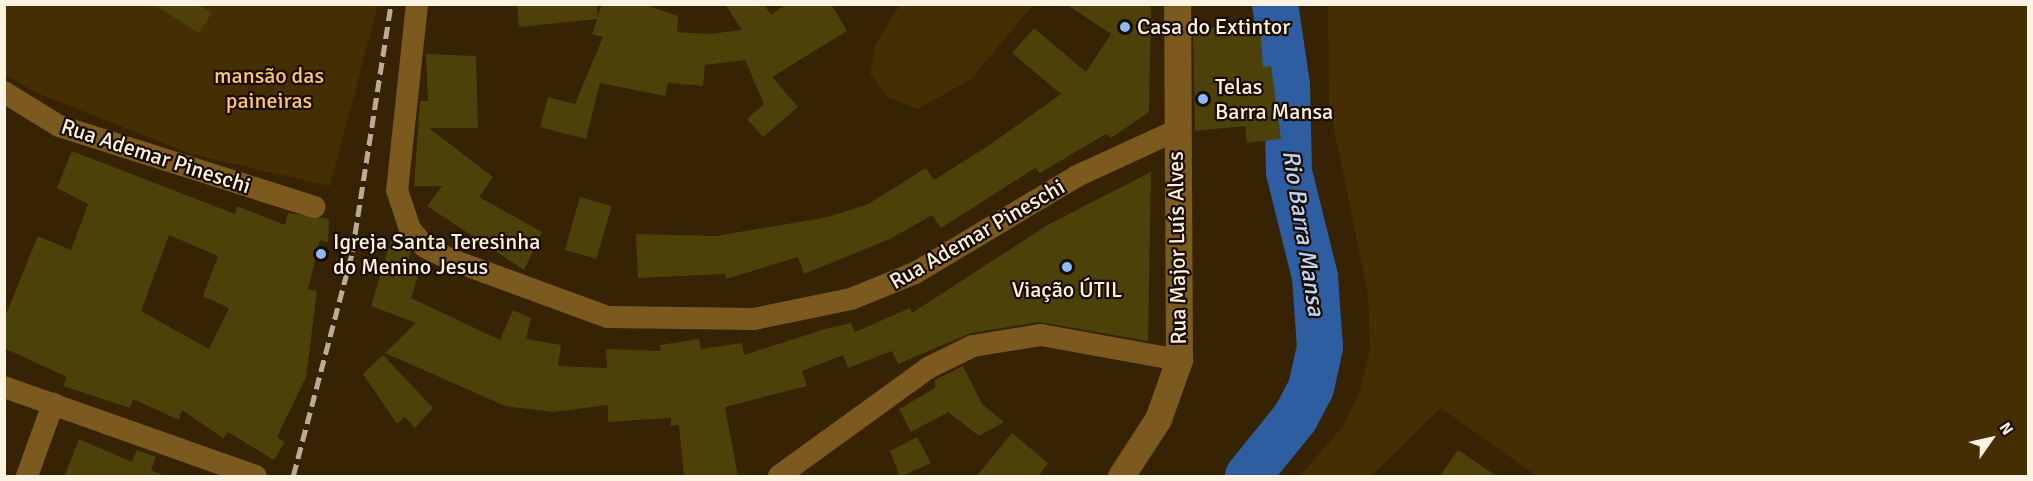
<!DOCTYPE html>
<meta charset="utf-8">
<style>
body{margin:0}
#map{position:relative;width:2033px;height:481px;overflow:hidden;background:#352304;font-family:Signika,sans-serif}
div>[style]{position:absolute}
.green>*{inset:0;background:#452e01}
.river>*{height:46px;margin:-23px;padding:0 23px;transform-origin:23px;border-radius:23px;background:#2e5da1}
.building>*{inset:0;background:#4c4108;transform-origin:0 0}
.minor>*{height:22px;margin:-11px;padding:0 11px;transform-origin:11px;border-radius:11px;background:#7b591f}
.tertiary>*{height:27px;margin:-13.5px;padding:0 13.5px;transform-origin:13.5px;border-radius:13.5px;background:#7b591f}
.rail>*{height:4.5px;margin-top:-2.25px;transform-origin:0;background:repeating-linear-gradient(90deg,#b9ab95 0 12px,transparent 0 18px)}
.dots>*{width:16px;height:16px;translate:-50% -50%;box-sizing:border-box;border:3px solid #1a0d00;border-radius:50%}
span{translate:-50% -50%;white-space:nowrap;text-align:center;line-height:1.15;-webkit-text-stroke:4.5px #1a0d00;paint-order:stroke}
.poi-label{font-size:22px;color:#fef2e1}
.left{translate:0 -50%;text-align:left}
.park-label{font-size:22px;color:#fcc670}
.street-label{font-size:22px;color:#fef2e1}
.water-label{font-size:24px;color:#bbd5fb;font-style:italic}
.frame{position:absolute;inset:0;border:6px solid #fef2e1;pointer-events:none}
.north{position:absolute;left:1961px;top:409px;width:60px;height:60px;-webkit-text-stroke:4px #1a0d00;paint-order:stroke;rotate:56deg;font-size:16px;font-weight:700;line-height:24px;text-align:center;color:#fef2e1}
.north::after{content:'';display:block;margin:auto;width:21px;height:27px;background:#fef2e1;clip-path:polygon(50% 0,100% 100%,50% 72%,0 100%)}
</style>
<div id="map">
<div class="green">
<i style="clip-path:polygon(4px 5px,378px 5px,330px 186px,191px 154px,34px 92px,5px 74px)"></i>
<i style="clip-path:polygon(900px 5px,900px 4px,1033px 5px,971px 79px,918px 109px,887px 97px,870px 73px,876px 43px)"></i>
<i style="clip-path:polygon(1328px 5px,2028px 5px,2028px 476px,1537px 476px,1441px 408px,1371px 476px,1300px 476px,1343px 426px,1360px 390px,1370px 349px,1368px 294px,1329px 105px)"></i>
</div>
<div class="river">
<i style="left:1248px;top:476px;width:75px;rotate:-51deg"></i>
<i style="left:1295px;top:418px;width:34px;rotate:-62deg"></i>
<i style="left:1311px;top:388px;width:42px;rotate:-77.6deg"></i>
<i style="left:1320px;top:347px;width:70px;rotate:-94.1deg"></i>
<i style="left:1315px;top:277px;width:108px;rotate:-103.9deg"></i>
<i style="left:1289px;top:172px;width:87px;rotate:-91.3deg"></i>
<i style="left:1287px;top:85px;width:82px;rotate:-98.4deg"></i>
</div>
<div class="building">
<i style="clip-path:polygon(153px 4px,199px 4px,212px 13px,199px 33px)"></i>
<i style="clip-path:polygon(517px 4px,597px 4px,597px 18px,602px 4px,643px 4px,678px 16px,677px 32px,709px 34px,742px 30px,725px 4px,764px 4px,771px 15px,786px 4px,831px 4px,847px 31px,772px 77px,798px 107px,763px 137px,747px 119px,764px 104px,745px 60px,705px 65px,703px 86px,668px 83px,665px 96px,600px 83px,586px 139px,540px 127px,548px 97px,575px 104px,603px 37px,592px 34px,597px 19px,519px 27px)"></i>
<i style="clip-path:polygon(1066px 4px,1151px 4px,1149px 112px,1111px 138px,1106px 134px,1040px 173px,1035px 168px,941px 228px,932px 215px,890px 239px,804px 274px,798px 257px,726px 279px,725px 274px,638px 278px,636px 234px,716px 236px,828px 217px,868px 204px,926px 168px,934px 180px,991px 144px,1061px 94px,1012px 53px,1034px 28px,1086px 72px,1111px 34px)"></i>
<i style="clip-path:polygon(1260px 24px,1263px 67px,1271px 66px,1281px 139px,1247px 143px,1245px 126px,1195px 131px,1193px 29px)"></i>
<i style="clip-path:polygon(426px 54px,476px 56px,478px 128px,429px 128px,493px 177px,479px 197px,542px 232px,524px 270px,427px 206px,442px 186px,414px 186px,420px 101px,428px 101px)"></i>
<i style="clip-path:polygon(evenodd,72px 151px,235px 214px,237px 206px,285px 225px,288px 213px,329px 219px,328px 242px,320px 240px,308px 289px,317px 291px,306px 377px,277px 437px,285px 442px,274px 460px,228px 432px,223px 438px,182px 410px,179px 420px,133px 399px,130px 408px,63px 386px,67px 377px,4px 348px,4px 319px,38px 236px,71px 250px,88px 204px,57px 188px,72px 151px,169px 235px,218px 256px,203px 296px,229px 308px,209px 349px,141px 311px,169px 235px)"></i>
<i style="clip-path:polygon(1151px 172px,1148px 341px,1039px 322px,971px 333px,898px 364px,892px 351px,848px 368px,843px 355px,802px 371px,807px 386px,725px 407px,738px 477px,684px 477px,679px 425px,671px 426px,671px 418px,608px 422px,608px 405px,553px 412px,505px 406px,385px 353px,416px 323px,371px 306px,391px 240px,405px 244px,411px 251px,406px 268px,419px 273px,411px 298px,500px 340px,513px 310px,531px 318px,526px 339px,561px 345px,558px 366px,607px 368px,606px 349px,661px 351px,660px 345px,699px 339px,701px 349px,742px 343px,744px 355px,825px 329px,851px 323px,855px 332px,910px 308px,912px 313px,1049px 224px)"></i>
<i style="left:580px;top:197px;width:33px;height:55px;rotate:16deg"></i>
<i style="clip-path:polygon(383px 355px,433px 408px,415px 428px,405px 417px,397px 424px,363px 374px)"></i>
<i style="clip-path:polygon(963px 366px,982px 404px,1004px 422px,979px 436px,948px 412px,911px 432px,899px 409px,935px 388px,935px 380px)"></i>
<i style="clip-path:polygon(1012px 433px,1048px 463px,1038px 477px,976px 477px)"></i>
<i style="clip-path:polygon(917px 437px,931px 463px,900px 477px,890px 451px)"></i>
<i style="clip-path:polygon(79px 439px,132px 462px,137px 450px,156px 457px,151px 470px,167px 477px,64px 477px)"></i>
<i style="clip-path:polygon(1458px 450px,1498px 477px,1439px 477px)"></i>
</div>
<div class="minor">
<i style="left:417px;top:4px;width:187px;rotate:96.1deg"></i>
<i style="left:397px;top:190px;width:41px;rotate:71.6deg"></i>
<i style="left:410px;top:229px;width:23px;rotate:50deg"></i>
<i style="left:425px;top:247px;width:30px;rotate:26deg"></i>
<i style="left:452px;top:260px;width:166px;rotate:20.1deg"></i>
<i style="left:608px;top:317px;width:146px;rotate:0.8deg"></i>
<i style="left:754px;top:319px;width:99px;rotate:-11.7deg"></i>
<i style="left:851px;top:299px;width:69px;rotate:-22.1deg"></i>
<i style="left:915px;top:273px;width:189px;rotate:-30.9deg"></i>
<i style="left:1077px;top:176px;width:108px;rotate:-24.7deg"></i>
<i style="left:4px;top:92px;width:65px;rotate:31.7deg"></i>
<i style="left:59px;top:126px;width:268px;rotate:17.6deg"></i>
<i style="left:4px;top:387px;width:267px;rotate:19.5deg"></i>
<i style="left:27px;top:476px;width:77px;rotate:-70.1deg"></i>
<i style="left:779px;top:476px;width:184px;rotate:-35.9deg"></i>
<i style="left:928px;top:368px;width:50px;rotate:-26.1deg"></i>
<i style="left:973px;top:346px;width:69px;rotate:-9.2deg"></i>
<i style="left:1041px;top:335px;width:140px;rotate:10.3deg"></i>
</div>
<div class="tertiary">
<i style="left:1121px;top:476px;width:68px;rotate:-57deg"></i>
<i style="left:1158px;top:419px;width:63px;rotate:-70.4deg"></i>
<i style="left:1179px;top:360px;width:356px;rotate:-90.3deg"></i>
</div>
<div class="rail">
<i style="left:293px;top:476px;width:232px;rotate:-75.2deg"></i>
<i style="left:352px;top:252px;width:251px;rotate:-81.1deg"></i>
</div>
<div class="dots">
<i style="left:1125px;top:27px;background:#8bb9fc"></i>
<i style="left:1203px;top:99px;background:#8bb9fc"></i>
<i style="left:321px;top:254px;background:#8bb9fc"></i>
<i style="left:1067px;top:267px;background:#8bb9fc"></i>
</div>
<div class="poi-label">
<span class="left" style="left:1137px;top:27px">Casa do Extintor</span>
<span class="left" style="left:1215px;top:99px">Telas<br>Barra Mansa</span>
<span class="left" style="left:333px;top:254px">Igreja Santa Teresinha<br>do Menino Jesus</span>
<span style="left:1067px;top:290px">Viação ÚTIL</span>
</div>
<div class="park-label">
<span style="left:269px;top:88px">mansão das<br>paineiras</span>
</div>
<div class="street-label">
<span style="left:156px;top:156px;rotate:18deg">Rua Ademar Pineschi</span>
<span style="left:977px;top:234px;rotate:-30deg">Rua Ademar Pineschi</span>
<span style="left:1177px;top:248px;rotate:-91deg">Rua Major Luís Alves</span>
</div>
<div class="water-label">
<span style="left:1303px;top:233px;rotate:81deg">Rio Barra Mansa</span>
</div>
<div class="frame"></div>
<div class="north">N</div>
</div>
